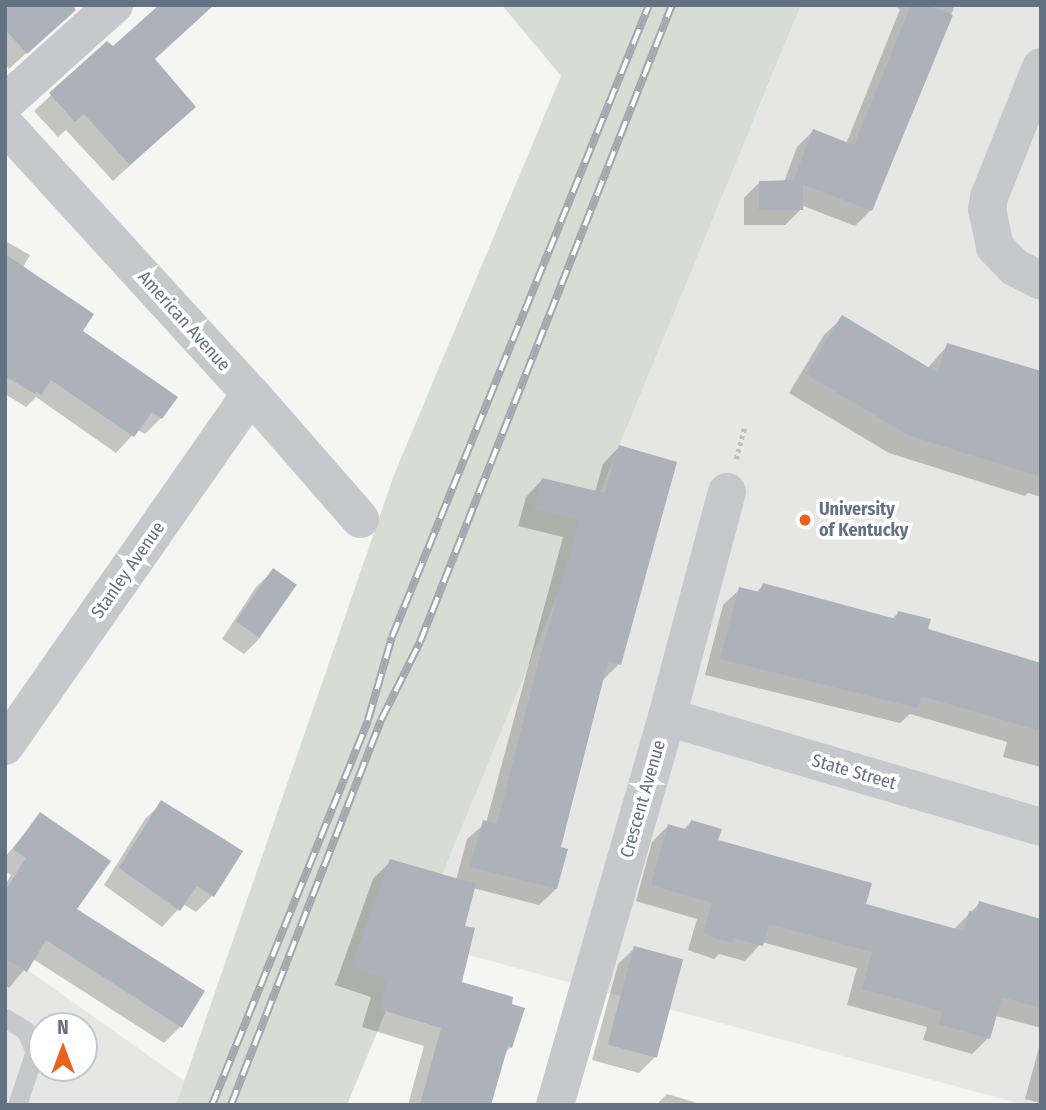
<!DOCTYPE html>
<style>
body{margin:0}
#map{position:relative;width:1046px;height:1110px;overflow:hidden;background:#f5f6f2;font-family:"Fira Sans Condensed",sans-serif}
div>[style]{position:absolute}
.built>*{inset:0;background:#e6e7e5}
.green>*{inset:0;background:#d6ddd3}
.shadow>*{inset:0;background:#0003}
.building>*{inset:0;background:#abb2b9;transform-origin:0 0}
.path>*{height:4.5px;margin-top:-2.25px;transform-origin:0;background:repeating-linear-gradient(90deg,#bdbfc1 0 3.5px,transparent 0 7px)}
.service>*{height:19px;margin:-9.5px;padding:0 9.5px;transform-origin:9.5px;border-radius:9.5px;background:#c6c8cc}
.minor>*{height:38px;margin:-19px;padding:0 19px;transform-origin:19px;border-radius:19px;background:#c6c8cc}
.rail>*{height:8px;margin-top:-4px;transform-origin:0;background:repeating-linear-gradient(90deg,#fff 0 16px,#a3a8af 0 32px);box-sizing:border-box;border-block:2px solid #a3a8af}
.dots>*{width:19px;height:19px;translate:-50% -50%;box-sizing:border-box;border:4px solid #fff;border-radius:50%}
span{translate:-50% -50%;white-space:nowrap;text-align:center;line-height:1.15;-webkit-text-stroke:7px #fff;paint-order:stroke}
.street-label{font-size:18px;color:#647284}
.poi-label{font-size:18px;color:#647284;font-weight:700}
.left{translate:0 -50%;text-align:left}
.frame{position:absolute;inset:0;border:7px solid #647284;pointer-events:none}
.north{position:absolute;left:28px;top:1012px;width:70px;height:70px;box-sizing:border-box;background:#fff;border:2px solid #c1c7ce;border-radius:50%;rotate:0deg;font-size:19px;font-weight:700;line-height:28px;text-align:center;color:#647284}
.north::after{content:'';display:block;margin:auto;width:24px;height:32px;background:#e9631f;clip-path:polygon(50% 0,100% 100%,50% 72%,0 100%)}
</style>
<div id="map">
<div class="built">
<i style="clip-path:polygon(801px 5px,1041px 5px,1041px 1105px,1025px 1105px,379px 931px,759px 108px)"></i>
<i style="clip-path:polygon(evenodd,5px 954px,186px 1082px,176px 1105px,5px 1105px,5px 954px,42px 1026px,84px 1026px,84px 1068px,42px 1068px,42px 1026px)"></i>
</div>
<div class="green">
<i style="clip-path:polygon(502px 5px,801px 5px,347px 1105px,176px 1105px,394px 475px,561px 76px)"></i>
</div>
<div class="shadow">
<i style="clip-path:polygon(5px 5px,72px 5px,75px 8px,9px 69px,5px 64px)"></i>
<i style="clip-path:polygon(955px 5px,871px 210px,855px 226px,801px 205px,801px 209px,785px 225px,744px 225px,744px 198px,760px 182px,784px 182px,797px 147px,813px 131px,846px 144px,900px 9px,891px 5px)"></i>
<i style="clip-path:polygon(107px 43px,113px 49px,153px 60px,194px 107px,113px 181px,66px 130px,58px 137px,34px 111px)"></i>
<i style="clip-path:polygon(5px 241px,30px 255px,23px 267px,161px 418px,145px 434px,137px 430px,116px 453px,36px 397px,26px 407px,5px 394px)"></i>
<i style="clip-path:polygon(843px 317px,927px 369px,948px 345px,1041px 373px,1041px 497px,1028px 493px,1025px 496px,889px 453px,789px 393px,824px 335px)"></i>
<i style="clip-path:polygon(619px 447px,619px 664px,603px 680px,559px 848px,556px 889px,539px 905px,473px 888px,463px 927px,459px 983px,511px 1047px,503px 1054px,489px 1105px,408px 1105px,424px 1046px,362px 1027px,371px 997px,335px 985px,373px 879px,391px 861px,456px 880px,467px 839px,486px 823px,563px 537px,518px 526px,526px 497px,542px 480px,595px 492px,603px 464px)"></i>
<i style="clip-path:polygon(273px 571px,260px 638px,244px 654px,222px 639px,256px 587px)"></i>
<i style="clip-path:polygon(763px 585px,892px 619px,898px 613px,926px 631px,1039px 664px,1041px 662px,1041px 767px,1003px 757px,1007px 742px,910px 714px,900px 723px,705px 675px,723px 605px,740px 589px,756px 593px)"></i>
<i style="clip-path:polygon(162px 803px,213px 895px,196px 912px,183px 904px,162px 927px,104px 885px,145px 819px)"></i>
<i style="clip-path:polygon(40px 815px,75px 910px,181px 1026px,164px 1043px,33px 959px,9px 988px,5px 985px,5px 885px,11px 875px,5px 871px,5px 857px)"></i>
<i style="clip-path:polygon(691px 822px,716px 842px,864px 905px,953px 930px,980px 903px,1041px 921px,1041px 1028px,996px 1016px,988px 1038px,972px 1054px,923px 1040px,927px 1027px,847px 1005px,857px 968px,762px 942px,745px 961px,719px 954px,714px 959px,688px 950px,697px 919px,636px 901px,652px 842px,668px 826px,683px 830px)"></i>
<i style="clip-path:polygon(635px 948px,656px 1056px,639px 1073px,592px 1060px,618px 964px)"></i>
<i style="clip-path:polygon(1041px 1040px,1041px 1103px,1025px 1099px)"></i>
<i style="clip-path:polygon(667px 1094px,704px 1105px,656px 1105px)"></i>
</div>
<div class="building">
<i style="clip-path:polygon(5px 5px,72px 5px,76px 10px,27px 54px,5px 29px)"></i>
<i style="clip-path:polygon(159px 5px,214px 5px,155px 59px,196px 107px,130px 165px,84px 114px,75px 122px,49px 93px,107px 41px,113px 46px)"></i>
<i style="clip-path:polygon(911px 5px,927px 5px,953px 15px,872px 211px,803px 184px,803px 210px,759px 210px,759px 181px,794px 180px,813px 129px,854px 145px)"></i>
<i style="clip-path:polygon(5px 254px,94px 314px,83px 331px,178px 397px,162px 419px,152px 412px,134px 437px,51px 380px,41px 395px,36px 391px,35px 394px,5px 376px)"></i>
<i style="clip-path:polygon(842px 315px,938px 373px,947px 343px,1041px 371px,1041px 477px,908px 435px,806px 374px)"></i>
<i style="clip-path:polygon(619px 445px,677px 462px,621px 665px,608px 661px,561px 847px,568px 849px,557px 889px,470px 867px,483px 820px,497px 824px,540px 656px,579px 521px,534px 509px,542px 478px,605px 493px)"></i>
<i style="left:273px;top:568px;width:29px;height:65px;rotate:35deg"></i>
<i style="clip-path:polygon(763px 583px,896px 619px,898px 611px,931px 619px,928px 629px,1041px 663px,1041px 731px,921px 696px,918px 708px,720px 659px,739px 587px,760px 592px)"></i>
<i style="clip-path:polygon(161px 800px,243px 851px,214px 897px,197px 886px,180px 911px,119px 868px)"></i>
<i style="clip-path:polygon(40px 812px,111px 861px,77px 909px,205px 991px,182px 1028px,46px 940px,27px 972px,5px 959px,5px 891px,26px 858px,13px 849px)"></i>
<i style="clip-path:polygon(691px 820px,722px 829px,718px 840px,872px 883px,866px 904px,964px 931px,969px 911px,976px 912px,979px 901px,1041px 919px,1041px 1008px,1002px 997px,990px 1039px,939px 1024px,942px 1011px,862px 989px,872px 952px,769px 924px,763px 946px,734px 938px,732px 943px,703px 934px,712px 903px,651px 885px,668px 824px,688px 830px)"></i>
<i style="clip-path:polygon(390px 859px,476px 884px,465px 926px,475px 928px,462px 982px,513px 997px,512px 1004px,525px 1008px,512px 1048px,508px 1046px,491px 1105px,420px 1105px,441px 1028px,379px 1009px,388px 979px,351px 967px)"></i>
<i style="left:634px;top:946px;width:51px;height:102px;rotate:15deg"></i>
</div>
<div class="path">
<i style="left:736px;top:459px;width:34px;rotate:-75deg"></i>
</div>
<div class="service">
<i style="left:5px;top:1018px;width:23px;rotate:31deg"></i>
<i style="left:25px;top:1030px;width:23px;rotate:65deg"></i>
<i style="left:35px;top:1051px;width:57px;rotate:108.4deg"></i>
</div>
<div class="minor">
<i style="left:1041px;top:67px;width:140px;rotate:111.8deg"></i>
<i style="left:989px;top:197px;width:12px;rotate:99deg"></i>
<i style="left:987px;top:209px;width:39px;rotate:78deg"></i>
<i style="left:995px;top:247px;width:28px;rotate:46deg"></i>
<i style="left:1014px;top:267px;width:30px;rotate:27deg"></i>
<i style="left:5px;top:103px;width:147px;rotate:-42deg"></i>
<i style="left:5px;top:125px;width:365px;rotate:47.6deg"></i>
<i style="left:251px;top:394px;width:166px;rotate:48.9deg"></i>
<i style="left:667px;top:717px;width:390px;rotate:16.4deg"></i>
<i style="left:5px;top:746px;width:429px;rotate:-55.1deg"></i>
<i style="left:555px;top:1105px;width:404px;rotate:-73.9deg"></i>
<i style="left:667px;top:717px;width:233px;rotate:-75.1deg"></i>
</div>
<div class="rail">
<i style="left:212px;top:1105px;width:415px;rotate:-67.9deg"></i>
<i style="left:368px;top:720px;width:86px;rotate:-73.9deg"></i>
<i style="left:392px;top:637px;width:682px;rotate:-67.87deg"></i>
<i style="left:231px;top:1105px;width:413px;rotate:-68.7deg"></i>
<i style="left:381px;top:720px;width:87px;rotate:-63.4deg"></i>
<i style="left:420px;top:642px;width:685px;rotate:-68.42deg"></i>
</div>
<div class="dots">
<i style="left:805px;top:520px;background:#e9631f"></i>
</div>
<div class="street-label">
<span style="left:184px;top:321px;rotate:48deg">American Avenue</span>
<span style="left:128px;top:570px;rotate:-55deg">Stanley Avenue</span>
<span style="left:854px;top:772px;rotate:16deg">State Street</span>
<span style="left:643px;top:799px;rotate:-74deg">Crescent Avenue</span>
</div>
<div class="poi-label">
<span class="left" style="left:819px;top:520px">University<br>of Kentucky</span>
</div>
<div class="frame"></div>
<div class="north">N</div>
</div>
